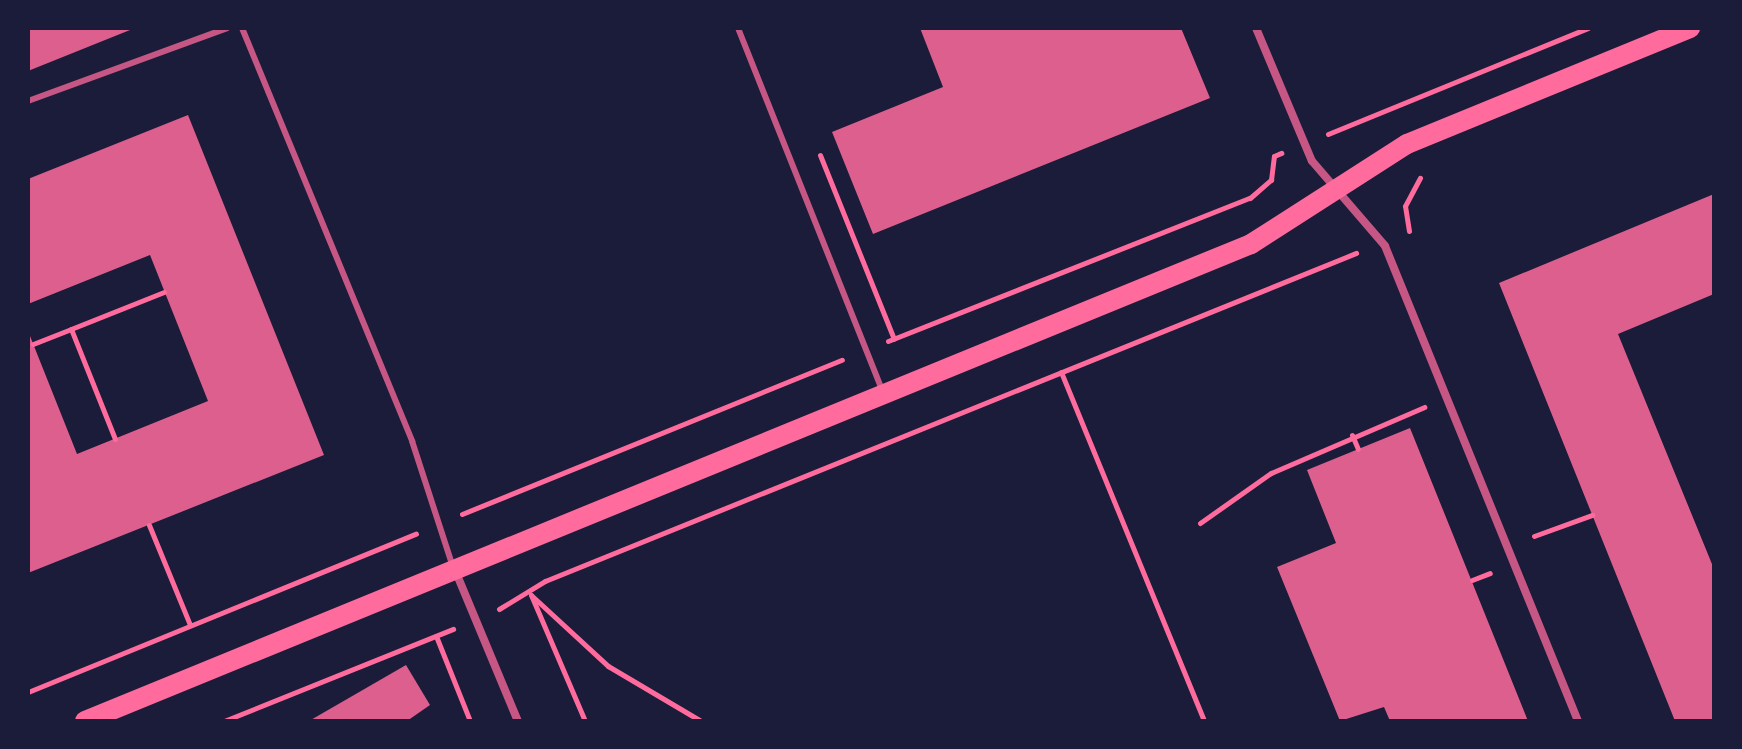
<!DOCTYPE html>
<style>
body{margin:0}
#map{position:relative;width:1742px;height:749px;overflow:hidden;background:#1b1b3a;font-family:"DM Sans",sans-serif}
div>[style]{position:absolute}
.building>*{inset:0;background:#dd5f8e}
.path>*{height:5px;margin:-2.5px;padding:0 2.5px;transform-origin:2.5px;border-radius:2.5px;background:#ff6b9d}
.service>*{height:6px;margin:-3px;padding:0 3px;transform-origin:3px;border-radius:3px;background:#c65784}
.minor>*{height:8px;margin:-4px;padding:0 4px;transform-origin:4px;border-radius:4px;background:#c65784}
.primary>*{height:20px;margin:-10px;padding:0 10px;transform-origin:10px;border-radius:10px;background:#ff6b9d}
span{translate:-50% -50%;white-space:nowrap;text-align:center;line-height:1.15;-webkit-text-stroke:7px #1b1b3a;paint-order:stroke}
.frame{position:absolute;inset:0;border:30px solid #1b1b3a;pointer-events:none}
</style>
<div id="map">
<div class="building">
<i style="clip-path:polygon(28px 28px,135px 28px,28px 71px)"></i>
<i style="clip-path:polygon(920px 28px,1181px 28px,1210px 98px,873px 234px,832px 132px,943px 87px)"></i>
<i style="clip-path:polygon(188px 115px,324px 455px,28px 573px,28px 331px,77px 454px,208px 401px,150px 255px,28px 304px,28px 179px)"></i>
<i style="clip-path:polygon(1714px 194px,1714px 294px,1618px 334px,1714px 569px,1714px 721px,1675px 721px,1499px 283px)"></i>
<i style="clip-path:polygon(1410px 428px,1528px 721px,1390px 721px,1384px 707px,1340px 721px,1277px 567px,1336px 543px,1307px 470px)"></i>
<i style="clip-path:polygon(406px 665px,430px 705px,407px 721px,309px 721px)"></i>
</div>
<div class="path">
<i style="left:1328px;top:134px;width:281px;rotate:-22.2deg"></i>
<i style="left:820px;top:155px;width:198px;rotate:68.1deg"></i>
<i style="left:1409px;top:231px;width:25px;rotate:-99deg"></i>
<i style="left:1405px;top:206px;width:32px;rotate:-62deg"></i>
<i style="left:888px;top:341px;width:389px;rotate:-21.6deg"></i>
<i style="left:1250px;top:198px;width:28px;rotate:-41deg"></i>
<i style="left:1271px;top:180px;width:24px;rotate:-83deg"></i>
<i style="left:1274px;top:156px;width:8px;rotate:-23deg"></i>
<i style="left:33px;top:344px;width:41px;rotate:-21.5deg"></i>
<i style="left:1061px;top:372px;width:377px;rotate:67.7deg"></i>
<i style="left:1352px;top:435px;width:15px;rotate:67deg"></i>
<i style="left:115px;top:439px;width:118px;rotate:-111.8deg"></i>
<i style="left:71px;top:329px;width:100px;rotate:-21.7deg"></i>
<i style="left:462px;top:514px;width:410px;rotate:-22.1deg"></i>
<i style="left:1200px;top:523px;width:87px;rotate:-35.2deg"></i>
<i style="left:1271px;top:473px;width:167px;rotate:-23.3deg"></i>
<i style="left:149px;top:525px;width:108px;rotate:67.7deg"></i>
<i style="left:1534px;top:536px;width:62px;rotate:-19.9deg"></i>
<i style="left:1472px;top:580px;width:19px;rotate:-21deg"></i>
<i style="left:499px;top:609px;width:54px;rotate:-31.3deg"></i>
<i style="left:545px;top:581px;width:875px;rotate:-22.02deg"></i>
<i style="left:436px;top:636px;width:92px;rotate:68.2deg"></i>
<i style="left:28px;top:692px;width:419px;rotate:-22.2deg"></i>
<i style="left:224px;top:721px;width:247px;rotate:-21.9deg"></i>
<i style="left:585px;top:721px;width:137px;rotate:-113.2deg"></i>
<i style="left:531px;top:595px;width:105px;rotate:42.7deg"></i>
<i style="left:608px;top:666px;width:108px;rotate:30.6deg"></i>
</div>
<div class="service">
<i style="left:242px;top:28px;width:447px;rotate:67.6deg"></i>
<i style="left:412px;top:441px;width:133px;rotate:72deg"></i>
<i style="left:738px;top:28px;width:393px;rotate:68.3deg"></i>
<i style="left:28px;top:101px;width:212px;rotate:-20.1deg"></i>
</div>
<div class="minor">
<i style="left:1256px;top:28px;width:144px;rotate:67.2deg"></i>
<i style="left:1312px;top:161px;width:112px;rotate:49.3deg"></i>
<i style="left:1385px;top:246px;width:513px;rotate:67.89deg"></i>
<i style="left:455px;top:570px;width:164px;rotate:67.4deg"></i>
</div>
<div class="primary">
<i style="left:85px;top:721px;width:1260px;rotate:-22.25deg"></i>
<i style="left:1251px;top:244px;width:185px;rotate:-32.7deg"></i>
<i style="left:1407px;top:144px;width:306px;rotate:-22.3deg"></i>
</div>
<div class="frame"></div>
</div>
